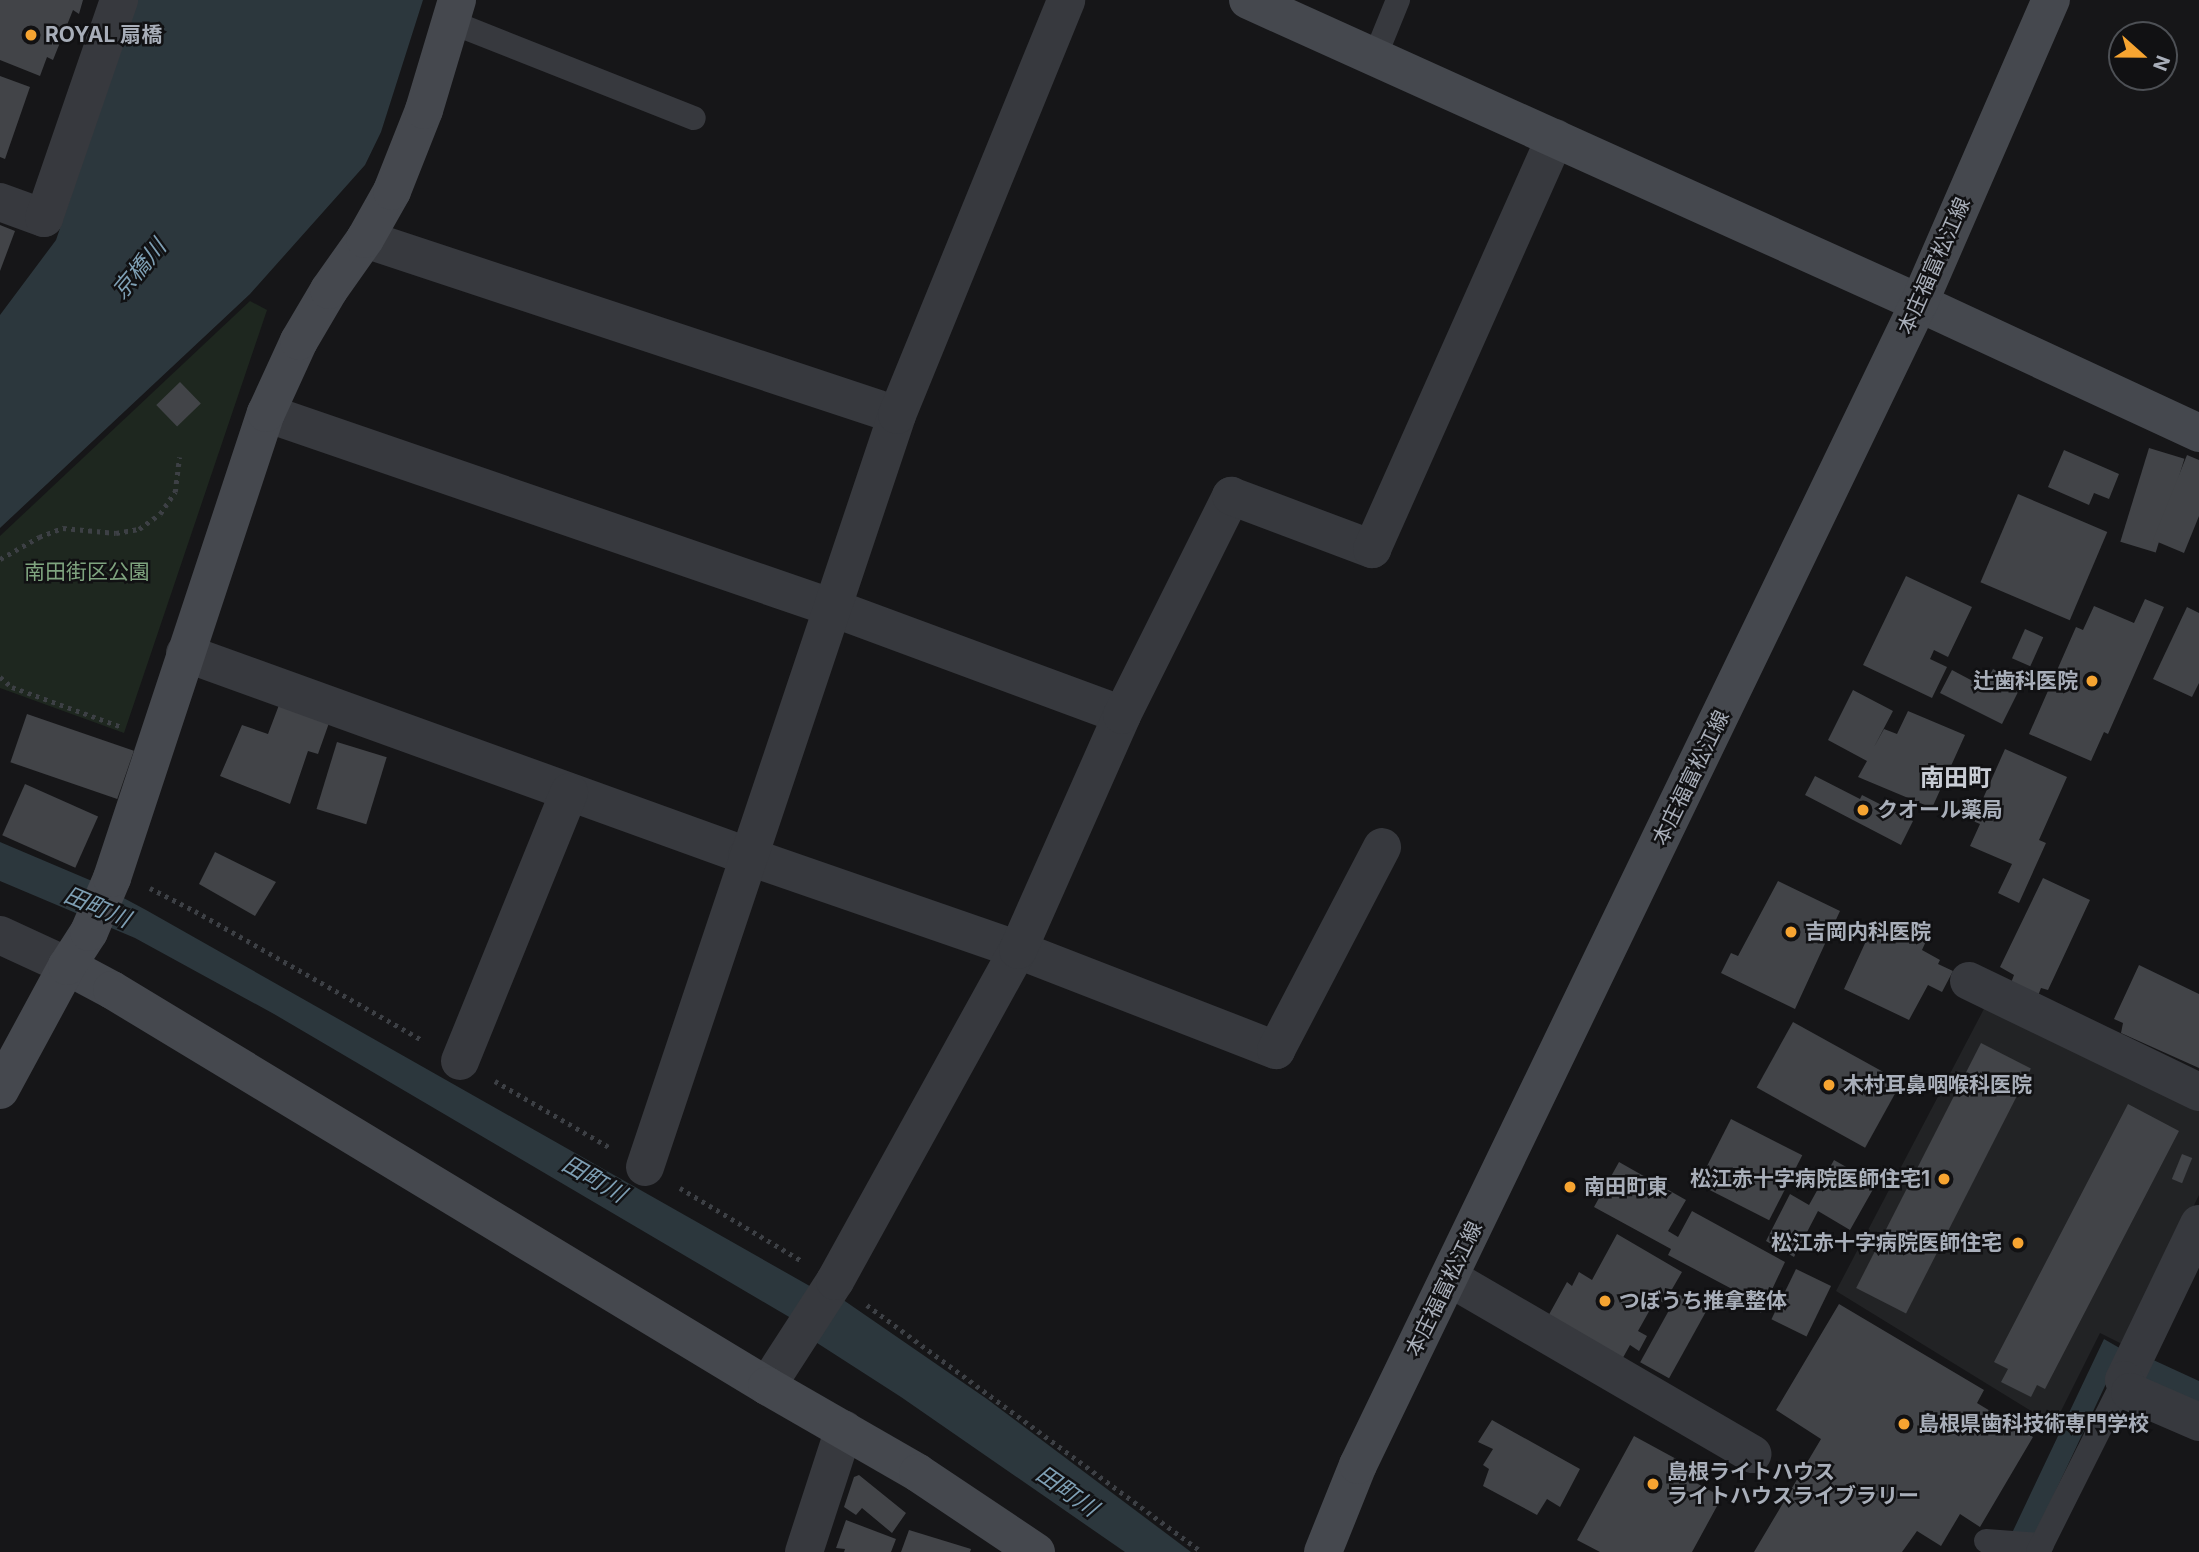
<!DOCTYPE html>
<meta charset="utf-8">
<style>
body{margin:0}
#map{position:relative;width:2199px;height:1552px;overflow:hidden;background:#161618;font-family:Inter,"Noto Sans JP",sans-serif}
div>[style]{position:absolute}
.built>*{inset:0;background:#222325}
.green>*{inset:0;background:#1e271f}
.water>*{inset:0;background:#2c373d}
.building>*{inset:0;background:#424448;transform-origin:0 0}
.path>*{height:4.5px;margin-top:-2.25px;transform-origin:0;background:repeating-linear-gradient(90deg,#3d4045 0 3.5px,transparent 0 8.5px)}
.lane>*{height:24px;margin:-12px;padding:0 12px;transform-origin:12px;border-radius:12px;background:#37393e}
.street>*{height:38px;margin:-19px;padding:0 19px;transform-origin:19px;border-radius:19px;background:#37393e}
.secondary>*{height:38px;margin:-19px;padding:0 19px;transform-origin:19px;border-radius:19px;background:#45484e}
.dots>*{width:19px;height:19px;translate:-50% -50%;box-sizing:border-box;border:4px solid #111113;border-radius:50%}
span{translate:-50% -50%;white-space:nowrap;text-align:center;line-height:1.15;-webkit-text-stroke:5px #111113;paint-order:stroke}
.poi-label{font-size:21px;color:#a8aeb9;font-weight:700}
.left{translate:0 -50%;text-align:left}
.right{translate:-100% -50%;text-align:right}
.street-label{font-size:21px;color:#a8aeb9}
.park-label{font-size:21px;color:#7fa47f}
.water-label{font-size:23px;color:#7e9fb4;font-style:italic}
.quarter-label{font-size:24px;color:#c9cdd5;font-weight:700}
.north{position:absolute;left:2108px;top:21px;width:70px;height:70px;box-sizing:border-box;background:#111113;border:2px solid #4d5055;border-radius:50%;rotate:111deg;font-size:19px;font-weight:700;line-height:28px;text-align:center;color:#a8aeb9}
.north::after{content:'';display:block;margin:auto;width:24px;height:32px;background:#f6a431;clip-path:polygon(50% 0,100% 100%,50% 72%,0 100%)}
</style>
<div id="map">
<div class="built">
<i style="clip-path:polygon(1986px 1005px,2199px 1108px,2199px 1195px,2126px 1346px,2100px 1333px,2054px 1425px,1836px 1291px)"></i>
</div>
<div class="green">
<i style="clip-path:polygon(250px 301px,267px 310px,124px 733px,0 688px,0 536px)"></i>
</div>
<div class="water">
<i style="clip-path:polygon(138px 0,423px 0,381px 132px,365px 165px,250px 294px,0 528px,0 315px,56px 240px)"></i>
<i style="clip-path:polygon(0 842px,92px 881px,146px 910px,815px 1289px,839px 1297px,987px 1399px,1191px 1552px,1125px 1552px,901px 1397px,814px 1341px,796px 1321px,274px 1014px,135px 938px,0 881px)"></i>
<i style="clip-path:polygon(2104px 1339px,2123px 1350px,2149px 1358px,2199px 1381px,2199px 1415px,2112px 1371px,2027px 1552px,2003px 1552px)"></i>
</div>
<div class="building">
<i style="clip-path:polygon(0 0,83px 0,79px 14px,73px 10px,53px 60px,47px 57px,40px 76px,0 60px)"></i>
<i style="clip-path:polygon(0 76px,30px 87px,5px 159px,0 157px)"></i>
<i style="clip-path:polygon(0 225px,15px 231px,0 271px)"></i>
<i style="left:180px;top:382px;width:30px;height:33px;rotate:46deg"></i>
<i style="left:2149px;top:448px;width:37px;height:98px;rotate:17deg"></i>
<i style="clip-path:polygon(2064px 450px,2119px 474px,2109px 499px,2094px 493px,2089px 505px,2048px 487px)"></i>
<i style="clip-path:polygon(2187px 455px,2199px 460px,2199px 516px,2184px 553px,2153px 540px)"></i>
<i style="left:2018px;top:494px;width:97px;height:96px;rotate:23deg"></i>
<i style="clip-path:polygon(1906px 576px,1972px 607px,1948px 657px,1934px 650px,1930px 659px,1947px 667px,1932px 698px,1863px 665px)"></i>
<i style="clip-path:polygon(2145px 599px,2164px 607px,2108px 734px,2104px 732px,2091px 761px,2029px 734px,2076px 627px,2083px 630px,2094px 606px,2134px 623px)"></i>
<i style="clip-path:polygon(2187px 607px,2199px 613px,2199px 683px,2192px 697px,2153px 679px)"></i>
<i style="left:2025px;top:629px;width:20px;height:32px;rotate:24deg"></i>
<i style="clip-path:polygon(1993px 669px,2022px 684px,2002px 724px,1940px 693px,1952px 670px,1984px 687px)"></i>
<i style="clip-path:polygon(1853px 690px,1893px 711px,1874px 747px,1884px 729px,1897px 734px,1908px 711px,1965px 735px,1932px 808px,1858px 777px,1867px 761px,1828px 740px)"></i>
<i style="clip-path:polygon(279px 705px,329px 723px,318px 754px,308px 751px,290px 804px,220px 776px,242px 725px,268px 734px)"></i>
<i style="left:27px;top:714px;width:113px;height:51px;rotate:19deg"></i>
<i style="left:337px;top:742px;width:52px;height:70px;rotate:17deg"></i>
<i style="clip-path:polygon(2005px 749px,2067px 777px,2039px 840px,2046px 843px,2019px 903px,1998px 893px,2012px 864px,1970px 846px,1980px 824px,1973px 821px)"></i>
<i style="clip-path:polygon(1815px 776px,1860px 799px,1862px 795px,1913px 821px,1901px 845px,1805px 795px)"></i>
<i style="left:25px;top:784px;width:80px;height:56px;rotate:24deg"></i>
<i style="clip-path:polygon(215px 852px,276px 882px,255px 916px,199px 884px)"></i>
<i style="clip-path:polygon(2043px 878px,2090px 900px,2048px 990px,2041px 988px,2036px 1001px,2009px 988px,2014px 975px,2000px 967px)"></i>
<i style="clip-path:polygon(1778px 881px,1840px 911px,1795px 1009px,1721px 973px,1731px 953px,1738px 956px)"></i>
<i style="clip-path:polygon(1901px 926px,1927px 939px,1922px 950px,1940px 960px,1938px 964px,1953px 971px,1942px 992px,1928px 985px,1909px 1020px,1844px 989px,1872px 928px,1895px 937px)"></i>
<i style="clip-path:polygon(2139px 965px,2199px 994px,2199px 1068px,2121px 1033px,2123px 1023px,2114px 1019px)"></i>
<i style="left:1793px;top:1022px;width:124px;height:75px;rotate:29deg"></i>
<i style="left:1981px;top:1043px;width:56px;height:275px;rotate:27deg"></i>
<i style="clip-path:polygon(2128px 1104px,2179px 1131px,2045px 1389px,2037px 1385px,2031px 1397px,2001px 1382px,2008px 1369px,1994px 1362px)"></i>
<i style="left:1731px;top:1119px;width:80px;height:73px;rotate:27deg"></i>
<i style="left:2182px;top:1154px;width:11px;height:27px;rotate:22deg"></i>
<i style="clip-path:polygon(1834px 1160px,1876px 1184px,1850px 1230px,1818px 1211px,1794px 1257px,1766px 1241px,1790px 1194px,1809px 1205px)"></i>
<i style="clip-path:polygon(1619px 1162px,1686px 1200px,1668px 1231px,1678px 1237px,1692px 1211px,1785px 1262px,1761px 1313px,1729px 1295px,1732px 1289px,1668px 1255px,1671px 1249px,1594px 1207px)"></i>
<i style="clip-path:polygon(1617px 1234px,1682px 1272px,1664px 1303px,1656px 1299px,1638px 1331px,1647px 1336px,1639px 1351px,1630px 1345px,1620px 1363px,1546px 1320px,1567px 1282px,1572px 1286px,1579px 1272px,1592px 1280px)"></i>
<i style="left:1796px;top:1269px;width:39px;height:56px;rotate:26deg"></i>
<i style="left:1678px;top:1294px;width:33px;height:78px;rotate:29deg"></i>
<i style="clip-path:polygon(1839px 1304px,1984px 1390px,1977px 1403px,2033px 1437px,1980px 1527px,1960px 1514px,1941px 1546px,1917px 1531px,1902px 1552px,1754px 1552px,1821px 1439px,1776px 1410px)"></i>
<i style="clip-path:polygon(1492px 1420px,1580px 1469px,1560px 1507px,1547px 1499px,1537px 1515px,1483px 1486px,1489px 1469px,1483px 1465px,1493px 1449px,1478px 1442px)"></i>
<i style="clip-path:polygon(1634px 1436px,1680px 1461px,1676px 1472px,1722px 1497px,1692px 1552px,1600px 1552px,1577px 1540px)"></i>
<i style="clip-path:polygon(859px 1475px,906px 1513px,892px 1533px,862px 1508px,856px 1515px,844px 1507px,854px 1477px)"></i>
<i style="clip-path:polygon(846px 1520px,896px 1539px,891px 1552px,844px 1552px,845px 1549px,836px 1548px)"></i>
<i style="clip-path:polygon(909px 1530px,971px 1549px,970px 1552px,901px 1552px)"></i>
</div>
<div class="path">
<i style="left:0;top:559px;width:45px;rotate:-29.4deg"></i>
<i style="left:39px;top:537px;width:26px;rotate:-21deg"></i>
<i style="left:63px;top:528px;width:53px;rotate:5.4deg"></i>
<i style="left:116px;top:533px;width:23px;rotate:-10deg"></i>
<i style="left:139px;top:529px;width:26px;rotate:-36deg"></i>
<i style="left:160px;top:514px;width:27px;rotate:-56deg"></i>
<i style="left:175px;top:492px;width:35px;rotate:-83deg"></i>
<i style="left:0;top:677px;width:16px;rotate:40deg"></i>
<i style="left:12px;top:687px;width:117px;rotate:20deg"></i>
<i style="left:150px;top:888px;width:51px;rotate:27.1deg"></i>
<i style="left:195px;top:911px;width:263px;rotate:29.6deg"></i>
<i style="left:495px;top:1081px;width:132px;rotate:30.1deg"></i>
<i style="left:680px;top:1188px;width:142px;rotate:30.9deg"></i>
<i style="left:867px;top:1305px;width:416px;rotate:36.4deg"></i>
</div>
<div class="lane">
<i style="left:451px;top:22px;width:261px;rotate:21.6deg"></i>
<i style="left:1374px;top:59px;width:64px;rotate:-67.9deg"></i>
<i style="left:1986px;top:1541px;width:56px;rotate:4.1deg"></i>
<i style="left:2038px;top:1552px;width:192px;rotate:-63.4deg"></i>
</div>
<div class="street">
<i style="left:0;top:202px;width:47px;rotate:20deg"></i>
<i style="left:44px;top:218px;width:231px;rotate:-71deg"></i>
<i style="left:365px;top:239px;width:560px;rotate:18.31deg"></i>
<i style="left:266px;top:413px;width:600px;rotate:18.98deg"></i>
<i style="left:833px;top:608px;width:308px;rotate:20.3deg"></i>
<i style="left:185px;top:653px;width:598px;rotate:19.86deg"></i>
<i style="left:747px;top:856px;width:287px;rotate:19.1deg"></i>
<i style="left:1018px;top:950px;width:277px;rotate:21.2deg"></i>
<i style="left:1276px;top:1050px;width:229px;rotate:-62.4deg"></i>
<i style="left:0;top:935px;width:74px;rotate:24.8deg"></i>
<i style="left:1969px;top:981px;width:255px;rotate:25.8deg"></i>
<i style="left:460px;top:1061px;width:290px;rotate:-67.9deg"></i>
<i style="left:645px;top:1167px;width:793px;rotate:-71.47deg"></i>
<i style="left:897px;top:415px;width:448px;rotate:-67.8deg"></i>
<i style="left:2199px;top:1224px;width:173px;rotate:115.7deg"></i>
<i style="left:2124px;top:1380px;width:13px;rotate:63deg"></i>
<i style="left:2130px;top:1392px;width:75px;rotate:23.5deg"></i>
<i style="left:1450px;top:1278px;width:350px;rotate:30.2deg"></i>
<i style="left:767px;top:1386px;width:125px;rotate:-57.1deg"></i>
<i style="left:835px;top:1281px;width:378px;rotate:-61.1deg"></i>
<i style="left:1018px;top:950px;width:257px;rotate:-66.1deg"></i>
<i style="left:1122px;top:715px;width:245px;rotate:-63.5deg"></i>
<i style="left:1231px;top:496px;width:151px;rotate:20.6deg"></i>
<i style="left:1372px;top:549px;width:450px;rotate:-66deg"></i>
<i style="left:804px;top:1552px;width:129px;rotate:-72deg"></i>
</div>
<div class="secondary">
<i style="left:1248px;top:0;width:736px;rotate:24.3deg"></i>
<i style="left:1919px;top:303px;width:309px;rotate:24.9deg"></i>
<i style="left:67px;top:966px;width:51px;rotate:28.1deg"></i>
<i style="left:112px;top:990px;width:765px;rotate:31.16deg"></i>
<i style="left:767px;top:1386px;width:174px;rotate:29.9deg"></i>
<i style="left:918px;top:1473px;width:142px;rotate:33.8deg"></i>
<i style="left:0;top:1090px;width:141px;rotate:-61.6deg"></i>
<i style="left:67px;top:966px;width:40px;rotate:-57.1deg"></i>
<i style="left:89px;top:932px;width:59px;rotate:-66.9deg"></i>
<i style="left:112px;top:878px;width:490px;rotate:-71.7deg"></i>
<i style="left:266px;top:413px;width:79px;rotate:-65.4deg"></i>
<i style="left:299px;top:341px;width:59px;rotate:-59.5deg"></i>
<i style="left:329px;top:290px;width:62px;rotate:-54.8deg"></i>
<i style="left:365px;top:239px;width:55px;rotate:-60.6deg"></i>
<i style="left:392px;top:191px;width:87px;rotate:-68.4deg"></i>
<i style="left:424px;top:110px;width:115px;rotate:-73.3deg"></i>
<i style="left:1323px;top:1552px;width:94px;rotate:-68.1deg"></i>
<i style="left:1358px;top:1465px;width:1290px;rotate:-64.23deg"></i>
<i style="left:1919px;top:303px;width:331px;rotate:-66.5deg"></i>
</div>
<div class="dots">
<i style="left:31px;top:35px;background:#f6a431"></i>
<i style="left:2092px;top:681px;background:#f6a431"></i>
<i style="left:1863px;top:810px;background:#f6a431"></i>
<i style="left:1791px;top:932px;background:#f6a431"></i>
<i style="left:1829px;top:1085px;background:#f6a431"></i>
<i style="left:1944px;top:1179px;background:#f6a431"></i>
<i style="left:1570px;top:1187px;background:#f6a431"></i>
<i style="left:2018px;top:1243px;background:#f6a431"></i>
<i style="left:1605px;top:1301px;background:#f6a431"></i>
<i style="left:1904px;top:1424px;background:#f6a431"></i>
<i style="left:1653px;top:1484px;background:#f6a431"></i>
</div>
<div class="poi-label">
<span class="left" style="left:45px;top:35px">ROYAL 扇橋</span>
<span class="right" style="left:2078px;top:681px">辻歯科医院</span>
<span class="left" style="left:1877px;top:810px">クオール薬局</span>
<span class="left" style="left:1805px;top:932px">吉岡内科医院</span>
<span class="left" style="left:1843px;top:1085px">木村耳鼻咽喉科医院</span>
<span class="right" style="left:1930px;top:1179px">松江赤十字病院医師住宅1</span>
<span class="left" style="left:1584px;top:1187px">南田町東</span>
<span class="right" style="left:2002px;top:1243px">松江赤十字病院医師住宅</span>
<span class="left" style="left:1619px;top:1301px">つぼうち推拿整体</span>
<span class="left" style="left:1918px;top:1424px">島根県歯科技術専門学校</span>
<span class="left" style="left:1667px;top:1484px">島根ライトハウス<br>ライトハウスライブラリー</span>
</div>
<div class="street-label">
<span style="left:1934px;top:266px;rotate:-66deg">本庄福富松江線</span>
<span style="left:1691px;top:778px;rotate:-64deg">本庄福富松江線</span>
<span style="left:1444px;top:1289px;rotate:-64deg">本庄福富松江線</span>
</div>
<div class="park-label">
<span style="left:87px;top:572px">南田街区公園</span>
</div>
<div class="water-label">
<span style="left:139px;top:269px;rotate:-50deg">京橋川</span>
<span style="left:97px;top:907px;rotate:23deg">田町川</span>
<span style="left:594px;top:1179px;rotate:30deg">田町川</span>
<span style="left:1067px;top:1491px;rotate:35deg">田町川</span>
</div>
<div class="quarter-label">
<span style="left:1956px;top:778px">南田町</span>
</div>
<div class="north">N</div>
</div>
